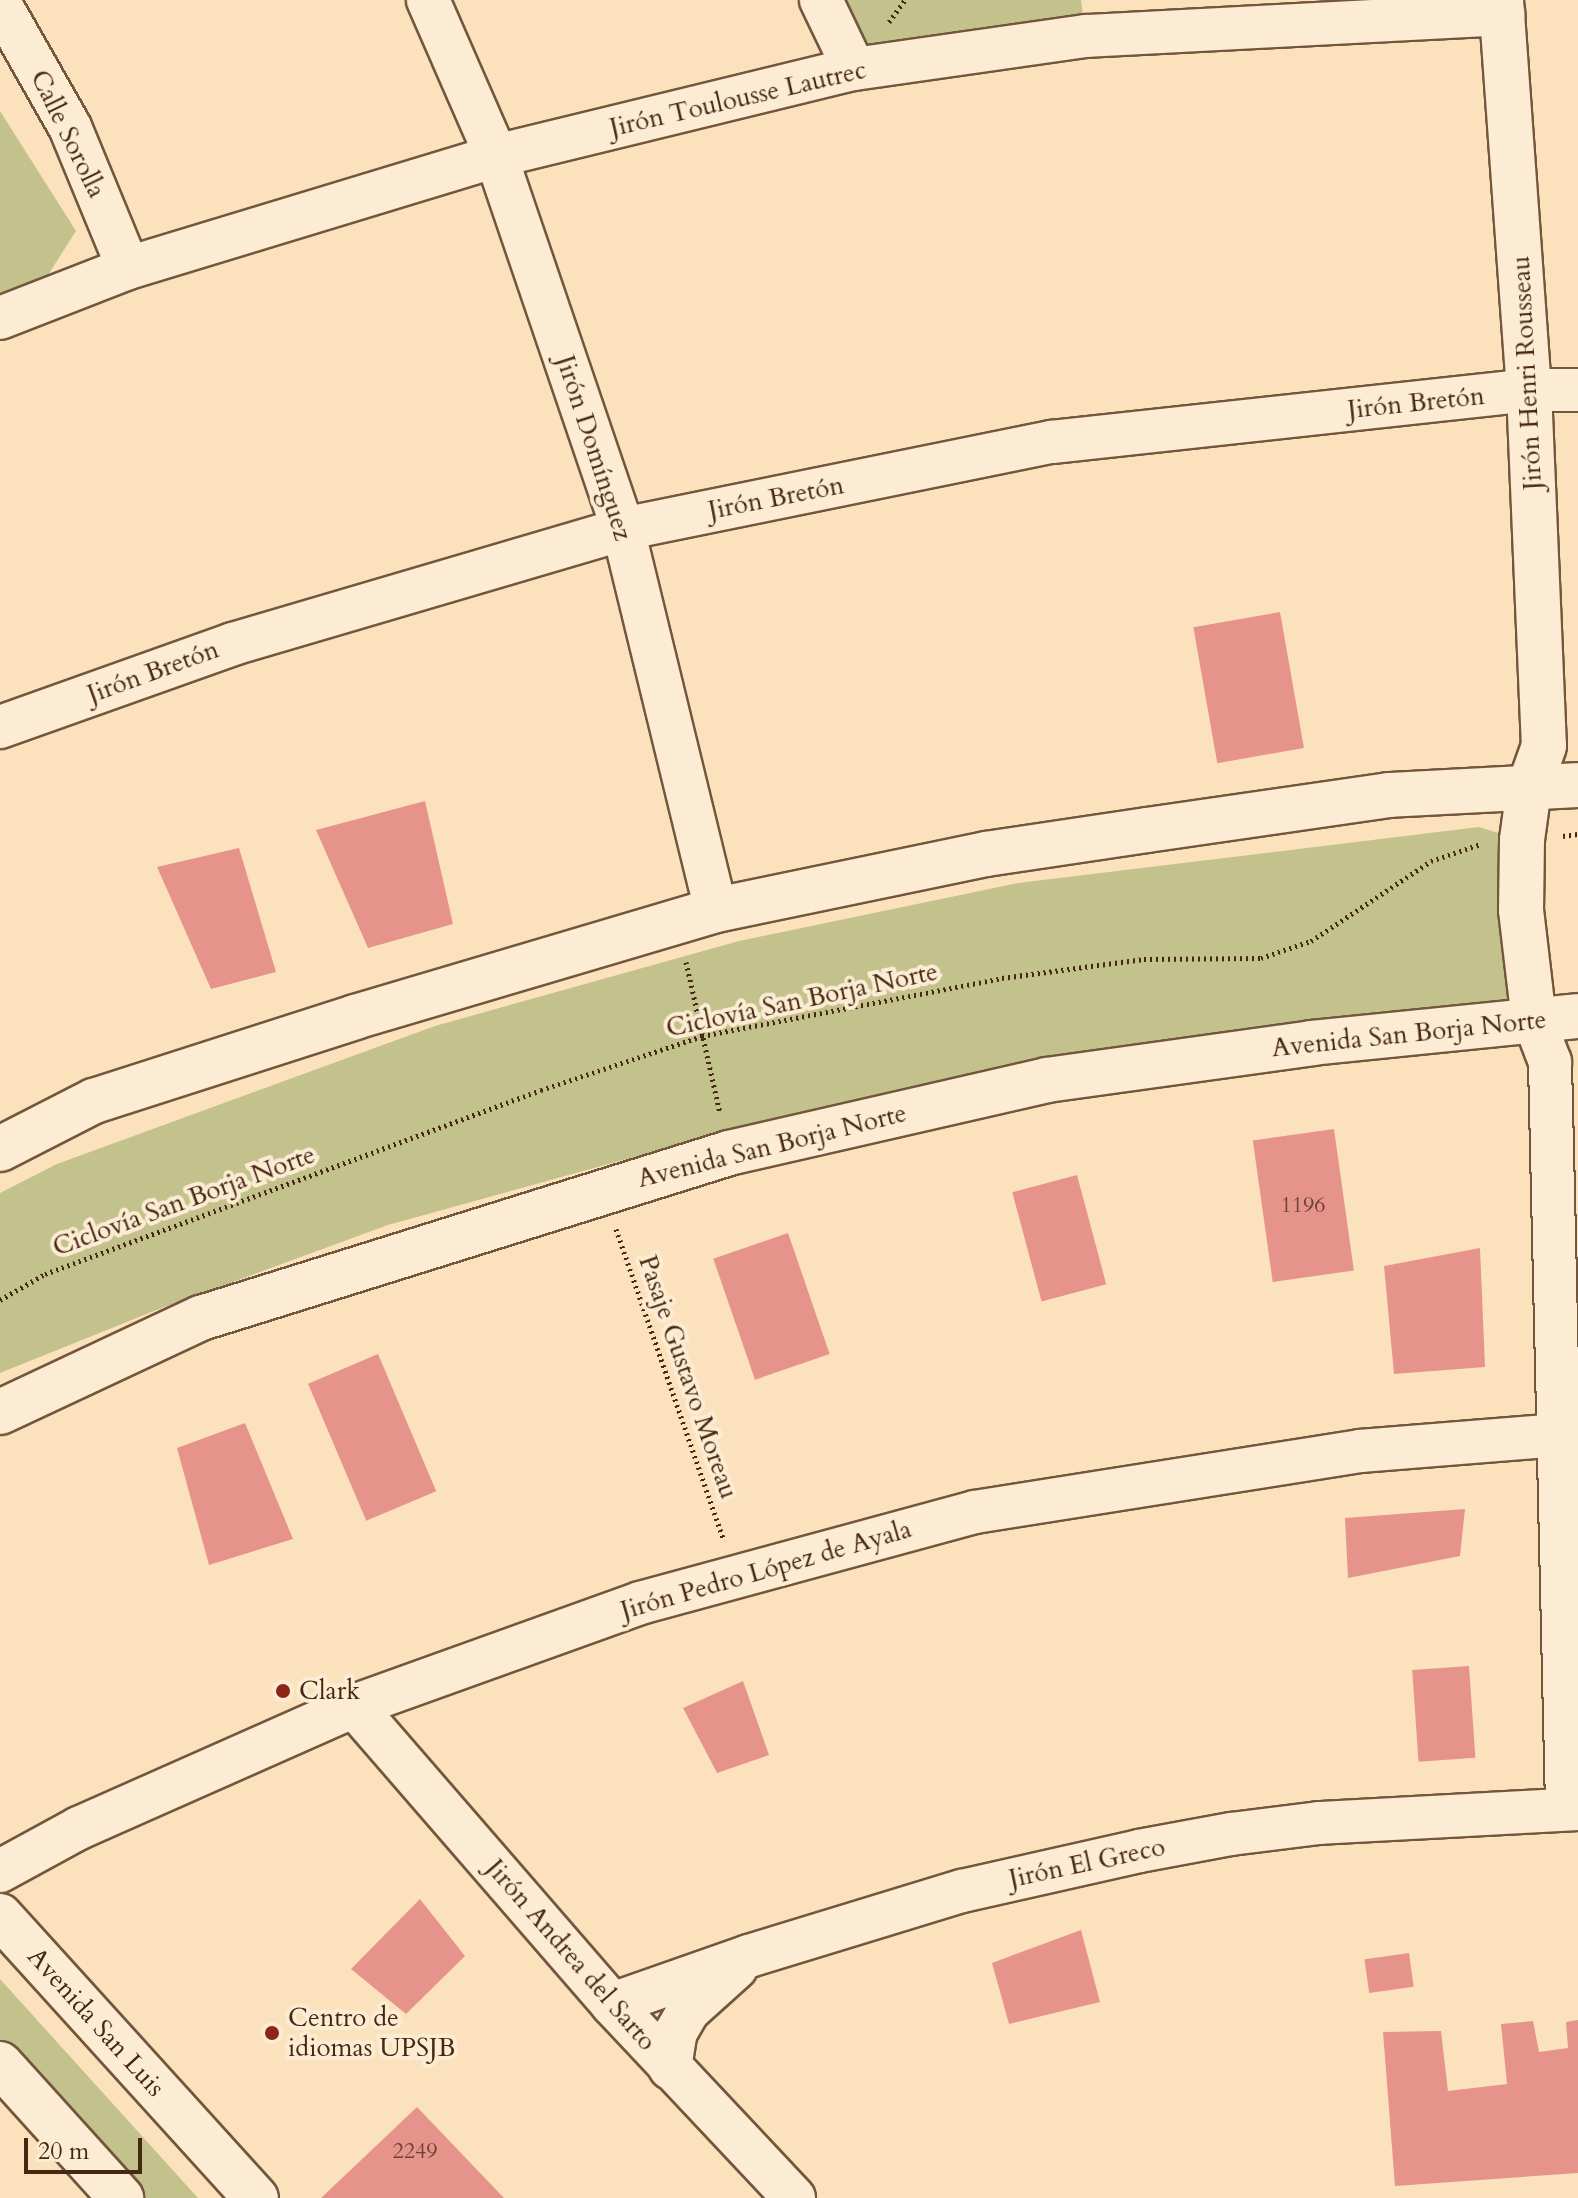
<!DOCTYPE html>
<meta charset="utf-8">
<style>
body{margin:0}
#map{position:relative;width:1578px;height:2198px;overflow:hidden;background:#fbe2bc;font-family:Cardo,serif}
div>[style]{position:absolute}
.green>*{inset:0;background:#c3c28d}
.building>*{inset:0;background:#e6948b;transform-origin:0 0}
.path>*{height:5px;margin-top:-2.5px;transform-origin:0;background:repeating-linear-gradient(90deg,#462712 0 2px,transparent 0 6px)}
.roads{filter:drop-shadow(2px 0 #73563c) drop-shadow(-2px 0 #73563c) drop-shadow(0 2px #73563c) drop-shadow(0 -2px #73563c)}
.street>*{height:42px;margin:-21px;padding:0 21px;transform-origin:21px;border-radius:21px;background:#fcecd3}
.secondary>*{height:44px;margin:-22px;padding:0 22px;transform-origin:22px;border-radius:22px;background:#fcecd3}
.dots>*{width:22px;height:22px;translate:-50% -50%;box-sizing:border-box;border:4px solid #fcecd3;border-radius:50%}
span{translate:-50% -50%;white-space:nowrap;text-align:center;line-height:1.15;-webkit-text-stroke:8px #fcecd3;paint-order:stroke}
.number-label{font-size:22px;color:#6e4230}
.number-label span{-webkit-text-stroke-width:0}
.street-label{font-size:26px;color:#462712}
.poi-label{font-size:26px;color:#462712}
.left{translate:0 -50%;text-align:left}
.scale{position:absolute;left:24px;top:2138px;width:118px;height:36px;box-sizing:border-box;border:4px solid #462712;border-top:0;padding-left:10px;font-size:24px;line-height:28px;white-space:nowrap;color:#462712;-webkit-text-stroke:6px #fcecd3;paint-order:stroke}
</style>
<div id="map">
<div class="green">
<i style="clip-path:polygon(821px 0,1081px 0,1086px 36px,854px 69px)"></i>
<i style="clip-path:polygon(0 111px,76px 231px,48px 275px,0 293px)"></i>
<i style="clip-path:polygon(1479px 827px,1508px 836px,1514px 1005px,1152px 1046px,1003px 1067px,739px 1128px,388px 1225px,159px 1309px,0 1373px,0 1193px,57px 1164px,435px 1026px,739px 941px,1018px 883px)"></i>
<i style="clip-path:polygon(0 1979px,198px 2198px,141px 2198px,0 2042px)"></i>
</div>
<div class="building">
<i style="left:1280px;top:612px;width:138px;height:88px;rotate:80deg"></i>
<i style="clip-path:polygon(425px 801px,453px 924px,368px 948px,316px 830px)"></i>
<i style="clip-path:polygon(239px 848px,276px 972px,211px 989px,157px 867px)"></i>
<i style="left:1334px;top:1129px;width:143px;height:82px;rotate:82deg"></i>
<i style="left:1077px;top:1175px;width:113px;height:67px;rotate:75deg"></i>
<i style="left:788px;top:1233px;width:128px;height:79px;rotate:71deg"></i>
<i style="clip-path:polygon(1480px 1248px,1485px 1367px,1394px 1374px,1384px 1266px)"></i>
<i style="left:378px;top:1354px;width:149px;height:76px;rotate:67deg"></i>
<i style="clip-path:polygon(245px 1423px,293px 1539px,209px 1565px,177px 1448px)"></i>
<i style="clip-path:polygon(1465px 1509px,1460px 1556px,1348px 1578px,1345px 1518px)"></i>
<i style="left:1469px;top:1666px;width:92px;height:57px;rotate:86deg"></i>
<i style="clip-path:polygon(743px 1681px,769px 1755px,717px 1773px,683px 1708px)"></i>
<i style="clip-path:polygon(420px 1899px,465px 1956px,406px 2014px,351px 1969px)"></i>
<i style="clip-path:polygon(1081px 1930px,1100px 2002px,1009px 2024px,992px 1963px)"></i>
<i style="left:1409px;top:1953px;width:34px;height:45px;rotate:82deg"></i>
<i style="clip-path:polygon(1578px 2020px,1578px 2173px,1395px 2186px,1383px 2032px,1441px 2031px,1448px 2091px,1507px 2084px,1501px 2024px,1533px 2021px,1539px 2052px,1568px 2048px,1566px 2022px)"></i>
<i style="clip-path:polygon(417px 2107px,504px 2198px,321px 2198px)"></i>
</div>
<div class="path">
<i style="left:889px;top:22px;width:27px;rotate:-54deg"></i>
<i style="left:1563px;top:836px;width:15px;rotate:-8deg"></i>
<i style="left:686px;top:962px;width:155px;rotate:77.3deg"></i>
<i style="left:616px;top:1229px;width:330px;rotate:70.9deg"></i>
<i style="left:0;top:1300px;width:52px;rotate:-30deg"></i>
<i style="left:45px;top:1274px;width:529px;rotate:-20.35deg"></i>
<i style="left:541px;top:1090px;width:170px;rotate:-18.5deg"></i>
<i style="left:702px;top:1036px;width:306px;rotate:-10.9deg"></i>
<i style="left:1002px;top:978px;width:143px;rotate:-7.6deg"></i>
<i style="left:1144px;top:959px;width:117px;rotate:-0.5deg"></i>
<i style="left:1261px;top:958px;width:53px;rotate:-18.8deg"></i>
<i style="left:1311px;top:941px;width:144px;rotate:-33.7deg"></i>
<i style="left:1431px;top:861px;width:53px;rotate:-18.8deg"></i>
</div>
<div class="roads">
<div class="street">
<i style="left:428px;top:0;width:170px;rotate:66.4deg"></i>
<i style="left:496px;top:156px;width:394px;rotate:71.2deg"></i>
<i style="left:623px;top:529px;width:392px;rotate:76.3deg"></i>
<i style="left:821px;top:0;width:76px;rotate:64.4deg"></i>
<i style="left:0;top:4px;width:142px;rotate:60.4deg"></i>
<i style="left:70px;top:127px;width:152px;rotate:67.6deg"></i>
<i style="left:0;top:318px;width:137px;rotate:-21.3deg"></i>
<i style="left:128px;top:268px;width:385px;rotate:-16.9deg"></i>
<i style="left:496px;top:156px;width:368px;rotate:-13.7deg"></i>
<i style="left:854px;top:69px;width:234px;rotate:-8.1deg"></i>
<i style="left:1086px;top:36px;width:418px;rotate:-3deg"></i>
<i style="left:0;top:727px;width:247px;rotate:-19.6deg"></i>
<i style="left:233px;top:644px;width:407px;rotate:-16.4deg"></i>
<i style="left:623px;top:529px;width:438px;rotate:-11.5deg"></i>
<i style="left:1052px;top:442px;width:480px;rotate:-6.2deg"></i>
<i style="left:1529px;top:390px;width:49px"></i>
<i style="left:1534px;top:1020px;width:45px;rotate:69.1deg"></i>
<i style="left:1550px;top:1062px;width:745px;rotate:88.69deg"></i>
<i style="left:354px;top:1706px;width:394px;rotate:49.1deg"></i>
<i style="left:612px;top:2004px;width:266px;rotate:46.8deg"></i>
<i style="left:0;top:1871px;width:90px;rotate:-28.6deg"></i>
<i style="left:79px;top:1828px;width:301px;rotate:-23.9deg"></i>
<i style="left:354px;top:1706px;width:304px;rotate:-19.8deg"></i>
<i style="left:640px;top:1603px;width:347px;rotate:-15.2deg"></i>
<i style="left:975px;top:1512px;width:390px;rotate:-9deg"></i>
<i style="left:1360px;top:1451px;width:200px;rotate:-4.6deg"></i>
<i style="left:1559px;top:1435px;width:19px;rotate:6deg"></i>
<i style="left:612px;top:2004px;width:145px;rotate:-19.3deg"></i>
<i style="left:749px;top:1956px;width:223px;rotate:-17deg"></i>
<i style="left:962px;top:1891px;width:181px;rotate:-12.7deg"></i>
<i style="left:1139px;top:1851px;width:94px;rotate:-10.5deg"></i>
<i style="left:1231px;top:1834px;width:89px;rotate:-7.1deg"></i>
<i style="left:1319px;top:1823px;width:259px;rotate:-3.1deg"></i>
<i style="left:670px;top:2068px;width:36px;rotate:-81deg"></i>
<i style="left:676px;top:2032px;width:24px;rotate:-60deg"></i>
<i style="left:688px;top:2011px;width:64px;rotate:-41.9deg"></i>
</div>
<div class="secondary">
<i style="left:1501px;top:0;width:391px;rotate:85.9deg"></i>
<i style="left:1529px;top:390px;width:356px;rotate:87.6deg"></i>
<i style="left:1544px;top:746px;width:45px;rotate:109.7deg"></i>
<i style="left:1529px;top:788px;width:52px;rotate:97.7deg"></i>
<i style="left:1522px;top:840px;width:70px;rotate:90.8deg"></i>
<i style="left:1521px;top:910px;width:111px;rotate:83.3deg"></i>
<i style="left:0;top:1149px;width:106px;rotate:-27.1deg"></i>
<i style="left:94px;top:1101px;width:274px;rotate:-17.8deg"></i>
<i style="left:355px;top:1017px;width:377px;rotate:-16.5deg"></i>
<i style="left:716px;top:910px;width:276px;rotate:-11.7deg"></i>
<i style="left:986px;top:854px;width:163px;rotate:-8.5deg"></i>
<i style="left:1147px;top:830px;width:245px;rotate:-8.2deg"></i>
<i style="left:1389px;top:795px;width:189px;rotate:-3deg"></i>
<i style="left:0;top:1412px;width:222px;rotate:-25.1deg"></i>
<i style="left:201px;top:1318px;width:553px;rotate:-17.35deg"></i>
<i style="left:729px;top:1153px;width:326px;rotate:-12.9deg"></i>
<i style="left:1047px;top:1080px;width:268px;rotate:-7.9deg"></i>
<i style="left:1312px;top:1043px;width:267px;rotate:-5.8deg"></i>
<i style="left:0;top:1916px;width:381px;rotate:47.8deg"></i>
<i style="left:0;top:2064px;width:181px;rotate:47.9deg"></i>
</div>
</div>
<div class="dots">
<i style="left:283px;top:1691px;background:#8f2418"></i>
<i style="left:272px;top:2033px;background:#8f2418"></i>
</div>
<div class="number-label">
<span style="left:1303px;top:1206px">1196</span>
<span style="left:415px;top:2152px">2249</span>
</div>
<div class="street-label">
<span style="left:738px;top:99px;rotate:-13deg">Jirón Toulousse Lautrec</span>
<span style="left:68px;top:134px;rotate:64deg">Calle Sorolla</span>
<span style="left:1527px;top:373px;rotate:-93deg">Jirón Henri Rousseau</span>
<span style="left:1416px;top:403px;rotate:-6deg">Jirón Bretón</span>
<span style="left:594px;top:448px;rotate:72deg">Jirón Domínguez</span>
<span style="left:776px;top:498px;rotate:-11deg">Jirón Bretón</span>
<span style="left:153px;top:672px;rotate:-20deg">Jirón Bretón</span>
<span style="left:802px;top:1000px;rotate:-12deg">Ciclovía San Borja Norte</span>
<span style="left:1409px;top:1034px;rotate:-6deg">Avenida San Borja Norte</span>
<span style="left:772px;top:1146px;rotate:-14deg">Avenida San Borja Norte</span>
<span style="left:184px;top:1201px;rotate:-20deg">Ciclovía San Borja Norte</span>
<span style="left:688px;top:1377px;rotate:71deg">Pasaje Gustavo Moreau</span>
<span style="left:766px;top:1570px;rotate:-16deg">Jirón Pedro López de Ayala</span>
<span style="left:1087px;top:1863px;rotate:-12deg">Jirón El Greco</span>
<span style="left:571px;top:1955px;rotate:49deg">Jirón Andrea del Sarto</span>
<span style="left:96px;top:2022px;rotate:48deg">Avenida San Luis</span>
</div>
<div class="poi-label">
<span class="left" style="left:299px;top:1691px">Clark</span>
<span class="left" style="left:288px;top:2033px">Centro de<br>idiomas UPSJB</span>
</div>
<div class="scale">20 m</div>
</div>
